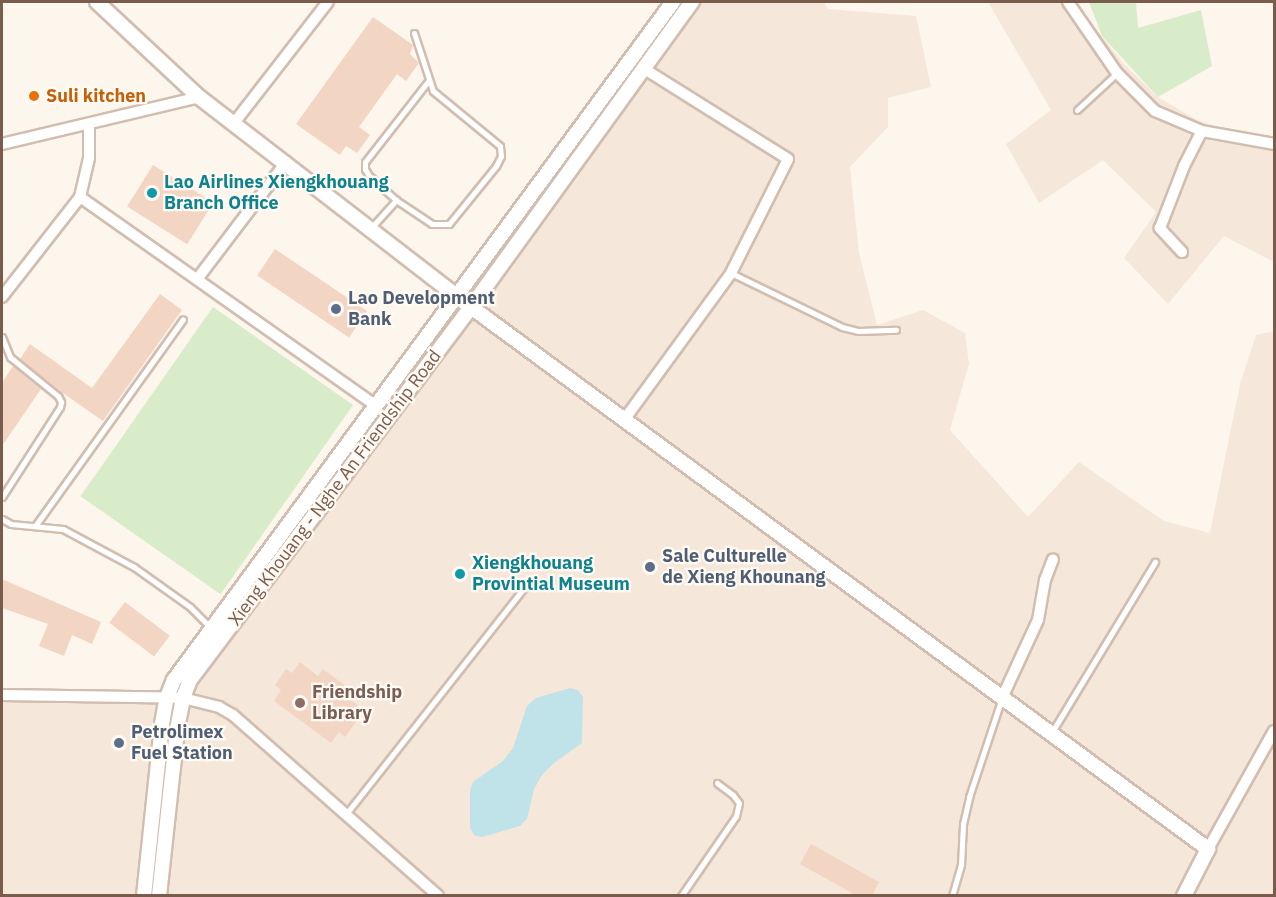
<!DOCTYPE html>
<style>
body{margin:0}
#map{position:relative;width:1276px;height:897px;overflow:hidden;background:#fdf6ec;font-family:"IBM Plex Sans",sans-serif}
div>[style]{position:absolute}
.residential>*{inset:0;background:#f5e8da}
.green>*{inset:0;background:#d8ecc9;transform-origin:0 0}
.water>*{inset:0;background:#bfe3e8}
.building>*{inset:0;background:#f3d5c3;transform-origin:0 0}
.roads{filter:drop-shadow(2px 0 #d1beb0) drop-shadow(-2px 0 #d1beb0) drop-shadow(0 2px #d1beb0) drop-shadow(0 -2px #d1beb0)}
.lane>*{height:5px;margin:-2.5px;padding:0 2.5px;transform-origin:2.5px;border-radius:2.5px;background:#fff}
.street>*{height:10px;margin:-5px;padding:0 5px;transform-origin:5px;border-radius:5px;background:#fff}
.secondary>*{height:14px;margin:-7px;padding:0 7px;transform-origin:7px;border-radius:7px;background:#fff}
.dots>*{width:16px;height:16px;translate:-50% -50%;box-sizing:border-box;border:3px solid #fffaf3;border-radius:50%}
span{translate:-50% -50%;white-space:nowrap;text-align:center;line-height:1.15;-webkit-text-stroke:4.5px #fffaf3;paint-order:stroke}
.food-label{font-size:18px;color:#c56008;font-weight:700}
.left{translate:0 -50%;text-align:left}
.culture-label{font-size:18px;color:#0d838f;font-weight:700}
.service-label{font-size:18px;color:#4e5e75;font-weight:700}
.street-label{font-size:18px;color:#7a5c4d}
.education-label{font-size:18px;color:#785e54;font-weight:700}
.frame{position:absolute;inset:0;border:3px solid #7a5c4d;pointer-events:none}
</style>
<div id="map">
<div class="residential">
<i style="clip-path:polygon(692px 2px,824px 2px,828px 9px,916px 16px,931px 87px,888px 98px,888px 127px,850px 167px,859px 253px,877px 325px,923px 310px,965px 333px,969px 364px,950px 430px,1028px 517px,1079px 462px,1164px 521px,1210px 533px,1240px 384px,1256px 335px,1274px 331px,1274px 895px,2px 896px,2px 695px,167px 697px,457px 296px,470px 307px)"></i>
<i style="clip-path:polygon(988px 2px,1074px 2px,1124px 64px,1158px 97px,1199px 121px,1243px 135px,1274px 139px,1274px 262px,1224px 236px,1168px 304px,1124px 258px,1156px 212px,1103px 160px,1039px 203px,1006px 144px,1051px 110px)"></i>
</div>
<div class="green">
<i style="clip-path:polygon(1089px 2px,1136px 2px,1138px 28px,1201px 10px,1212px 66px,1158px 97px,1102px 36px)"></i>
<i style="left:213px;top:307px;width:171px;height:231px;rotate:35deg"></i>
</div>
<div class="water">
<i style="clip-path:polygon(570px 688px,578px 690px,583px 697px,582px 743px,554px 763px,542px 775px,534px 789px,527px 819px,520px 826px,482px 837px,474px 835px,470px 828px,470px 790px,473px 782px,503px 761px,513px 748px,527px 706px,536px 698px)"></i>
</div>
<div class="building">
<i style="clip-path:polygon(373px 17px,413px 45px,410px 54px,419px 63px,406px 81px,397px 74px,359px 127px,370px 135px,357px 153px,346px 146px,340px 155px,296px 124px)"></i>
<i style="left:153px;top:165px;width:71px;height:49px;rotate:32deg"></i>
<i style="left:275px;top:249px;width:111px;height:32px;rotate:34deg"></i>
<i style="clip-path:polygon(160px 294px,182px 310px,103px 421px,60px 391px,20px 359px,30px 344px,92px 388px)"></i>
<i style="clip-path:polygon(13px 366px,41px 389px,2px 446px,2px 383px)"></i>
<i style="clip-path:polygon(2px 579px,101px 622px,92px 644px,72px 635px,64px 656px,39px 646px,48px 624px,2px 608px)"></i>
<i style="left:125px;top:602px;width:56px;height:26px;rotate:37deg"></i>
<i style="clip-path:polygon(300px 662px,318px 676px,323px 669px,346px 686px,341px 693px,358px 705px,350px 716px,357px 721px,345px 737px,339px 732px,331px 743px,274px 701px,281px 690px,275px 685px,286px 669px,292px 673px)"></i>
<i style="clip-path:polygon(811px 844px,879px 882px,872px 896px,857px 896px,800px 864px)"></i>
</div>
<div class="roads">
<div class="lane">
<i style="left:1077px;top:110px;width:54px;rotate:-42.8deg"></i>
<i style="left:396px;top:200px;width:36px;rotate:-138deg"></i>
<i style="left:369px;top:176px;width:8px;rotate:-120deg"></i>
<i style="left:365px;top:169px;width:7px;rotate:-90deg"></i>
<i style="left:365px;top:162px;width:104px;rotate:-52deg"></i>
<i style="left:371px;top:228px;width:38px;rotate:-48deg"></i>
<i style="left:396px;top:200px;width:43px;rotate:33.7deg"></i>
<i style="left:432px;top:224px;width:17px"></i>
<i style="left:449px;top:224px;width:75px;rotate:-51deg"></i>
<i style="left:496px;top:166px;width:11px;rotate:-63deg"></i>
<i style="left:501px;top:156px;width:10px;rotate:-96deg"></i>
<i style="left:500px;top:146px;width:87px;rotate:-140.6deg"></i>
<i style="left:433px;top:91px;width:61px;rotate:-108.1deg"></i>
<i style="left:731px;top:273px;width:123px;rotate:25.9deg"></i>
<i style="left:842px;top:327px;width:16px;rotate:14deg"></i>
<i style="left:858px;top:331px;width:38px;rotate:-2deg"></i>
<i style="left:2px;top:337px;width:22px;rotate:68deg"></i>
<i style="left:10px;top:357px;width:62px;rotate:39.1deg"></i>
<i style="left:58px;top:396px;width:7px;rotate:63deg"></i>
<i style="left:61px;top:402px;width:5px;rotate:101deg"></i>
<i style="left:60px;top:407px;width:107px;rotate:122.8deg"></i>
<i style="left:2px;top:519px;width:10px;rotate:29deg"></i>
<i style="left:11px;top:524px;width:52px;rotate:5.5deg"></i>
<i style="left:63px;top:529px;width:81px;rotate:28.2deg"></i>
<i style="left:134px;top:567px;width:69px;rotate:35.5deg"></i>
<i style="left:190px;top:607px;width:30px;rotate:45deg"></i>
<i style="left:35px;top:526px;width:254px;rotate:-54.4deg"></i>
<i style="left:1052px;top:732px;width:199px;rotate:-58.8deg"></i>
<i style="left:346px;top:814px;width:288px;rotate:-51.8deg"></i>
<i style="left:681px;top:896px;width:97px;rotate:-55.5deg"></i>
<i style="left:736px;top:816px;width:13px;rotate:-77deg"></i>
<i style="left:739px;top:803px;width:10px;rotate:-127deg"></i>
<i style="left:733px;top:795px;width:20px;rotate:-143deg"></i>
<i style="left:952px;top:896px;width:32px;rotate:-74deg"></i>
<i style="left:961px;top:865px;width:41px;rotate:-87.2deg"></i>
<i style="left:963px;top:824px;width:28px;rotate:-77deg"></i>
<i style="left:969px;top:797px;width:104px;rotate:-71.6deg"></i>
</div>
<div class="street">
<i style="left:1068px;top:2px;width:86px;rotate:55.4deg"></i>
<i style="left:1117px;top:73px;width:54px;rotate:45deg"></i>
<i style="left:1155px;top:111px;width:51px;rotate:23.1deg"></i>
<i style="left:1202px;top:131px;width:73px;rotate:10.2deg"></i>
<i style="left:234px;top:123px;width:153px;rotate:-52.2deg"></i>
<i style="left:2px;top:144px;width:203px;rotate:-13.4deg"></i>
<i style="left:80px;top:197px;width:362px;rotate:35.2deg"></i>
<i style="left:1182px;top:252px;width:33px;rotate:-133deg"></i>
<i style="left:1160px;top:228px;width:66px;rotate:-68.8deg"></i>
<i style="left:1184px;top:166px;width:39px;rotate:-63deg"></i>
<i style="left:198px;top:278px;width:146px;rotate:-52.8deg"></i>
<i style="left:2px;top:297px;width:127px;rotate:-52deg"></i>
<i style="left:80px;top:197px;width:40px;rotate:-77deg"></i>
<i style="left:89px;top:158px;width:33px;rotate:-90deg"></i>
<i style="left:624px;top:420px;width:182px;rotate:-53.9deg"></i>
<i style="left:731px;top:273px;width:127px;rotate:-63.4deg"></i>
<i style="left:788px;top:159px;width:171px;rotate:-147.9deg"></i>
<i style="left:2px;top:695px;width:181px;rotate:0.9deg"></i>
<i style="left:183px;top:698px;width:37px;rotate:14deg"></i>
<i style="left:219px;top:707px;width:16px;rotate:30deg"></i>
<i style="left:233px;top:715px;width:273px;rotate:41.4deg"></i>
<i style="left:1002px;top:698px;width:86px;rotate:-65.2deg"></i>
<i style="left:1038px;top:620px;width:41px;rotate:-80.1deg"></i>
<i style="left:1045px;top:580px;width:22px;rotate:-69deg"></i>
<i style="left:1208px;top:849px;width:135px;rotate:-60.8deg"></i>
</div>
<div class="secondary">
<i style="left:97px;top:2px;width:139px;rotate:43deg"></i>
<i style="left:199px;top:97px;width:344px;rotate:37.7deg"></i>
<i style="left:471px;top:307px;width:915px;rotate:36.33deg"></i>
<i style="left:1208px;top:849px;width:53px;rotate:117.1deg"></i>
<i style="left:144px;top:896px;width:173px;rotate:-84deg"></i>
<i style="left:162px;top:724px;width:27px;rotate:-80deg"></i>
<i style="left:167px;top:697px;width:18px;rotate:-68deg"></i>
<i style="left:174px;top:680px;width:842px;rotate:-53.65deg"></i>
<i style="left:159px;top:896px;width:168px;rotate:-83.8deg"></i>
<i style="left:177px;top:729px;width:32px;rotate:-79deg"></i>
<i style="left:183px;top:698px;width:19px;rotate:-69deg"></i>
<i style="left:190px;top:680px;width:467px;rotate:-53deg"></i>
<i style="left:471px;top:307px;width:377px;rotate:-54.1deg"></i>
</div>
</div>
<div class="dots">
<i style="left:34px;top:96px;background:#e8710a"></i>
<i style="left:152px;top:193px;background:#0f9aa8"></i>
<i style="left:336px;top:309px;background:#5c6f8a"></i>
<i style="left:650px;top:567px;background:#5c6f8a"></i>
<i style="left:460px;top:574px;background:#0f9aa8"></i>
<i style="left:300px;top:703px;background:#8d6e63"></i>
<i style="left:119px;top:743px;background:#5c6f8a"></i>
</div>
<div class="food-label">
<span class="left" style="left:46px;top:96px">Suli kitchen</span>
</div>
<div class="culture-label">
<span class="left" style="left:164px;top:193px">Lao Airlines Xiengkhouang<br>Branch Office</span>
<span class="left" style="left:472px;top:574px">Xiengkhouang<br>Provintial Museum</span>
</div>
<div class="service-label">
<span class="left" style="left:348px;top:309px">Lao Development<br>Bank</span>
<span class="left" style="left:662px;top:567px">Sale Culturelle<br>de Xieng Khounang</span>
<span class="left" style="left:131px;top:743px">Petrolimex<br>Fuel Station</span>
</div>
<div class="street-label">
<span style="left:335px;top:488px;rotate:-53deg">Xieng Khouang - Nghe An Friendship Road</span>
</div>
<div class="education-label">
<span class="left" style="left:312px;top:703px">Friendship<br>Library</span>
</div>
<div class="frame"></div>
</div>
